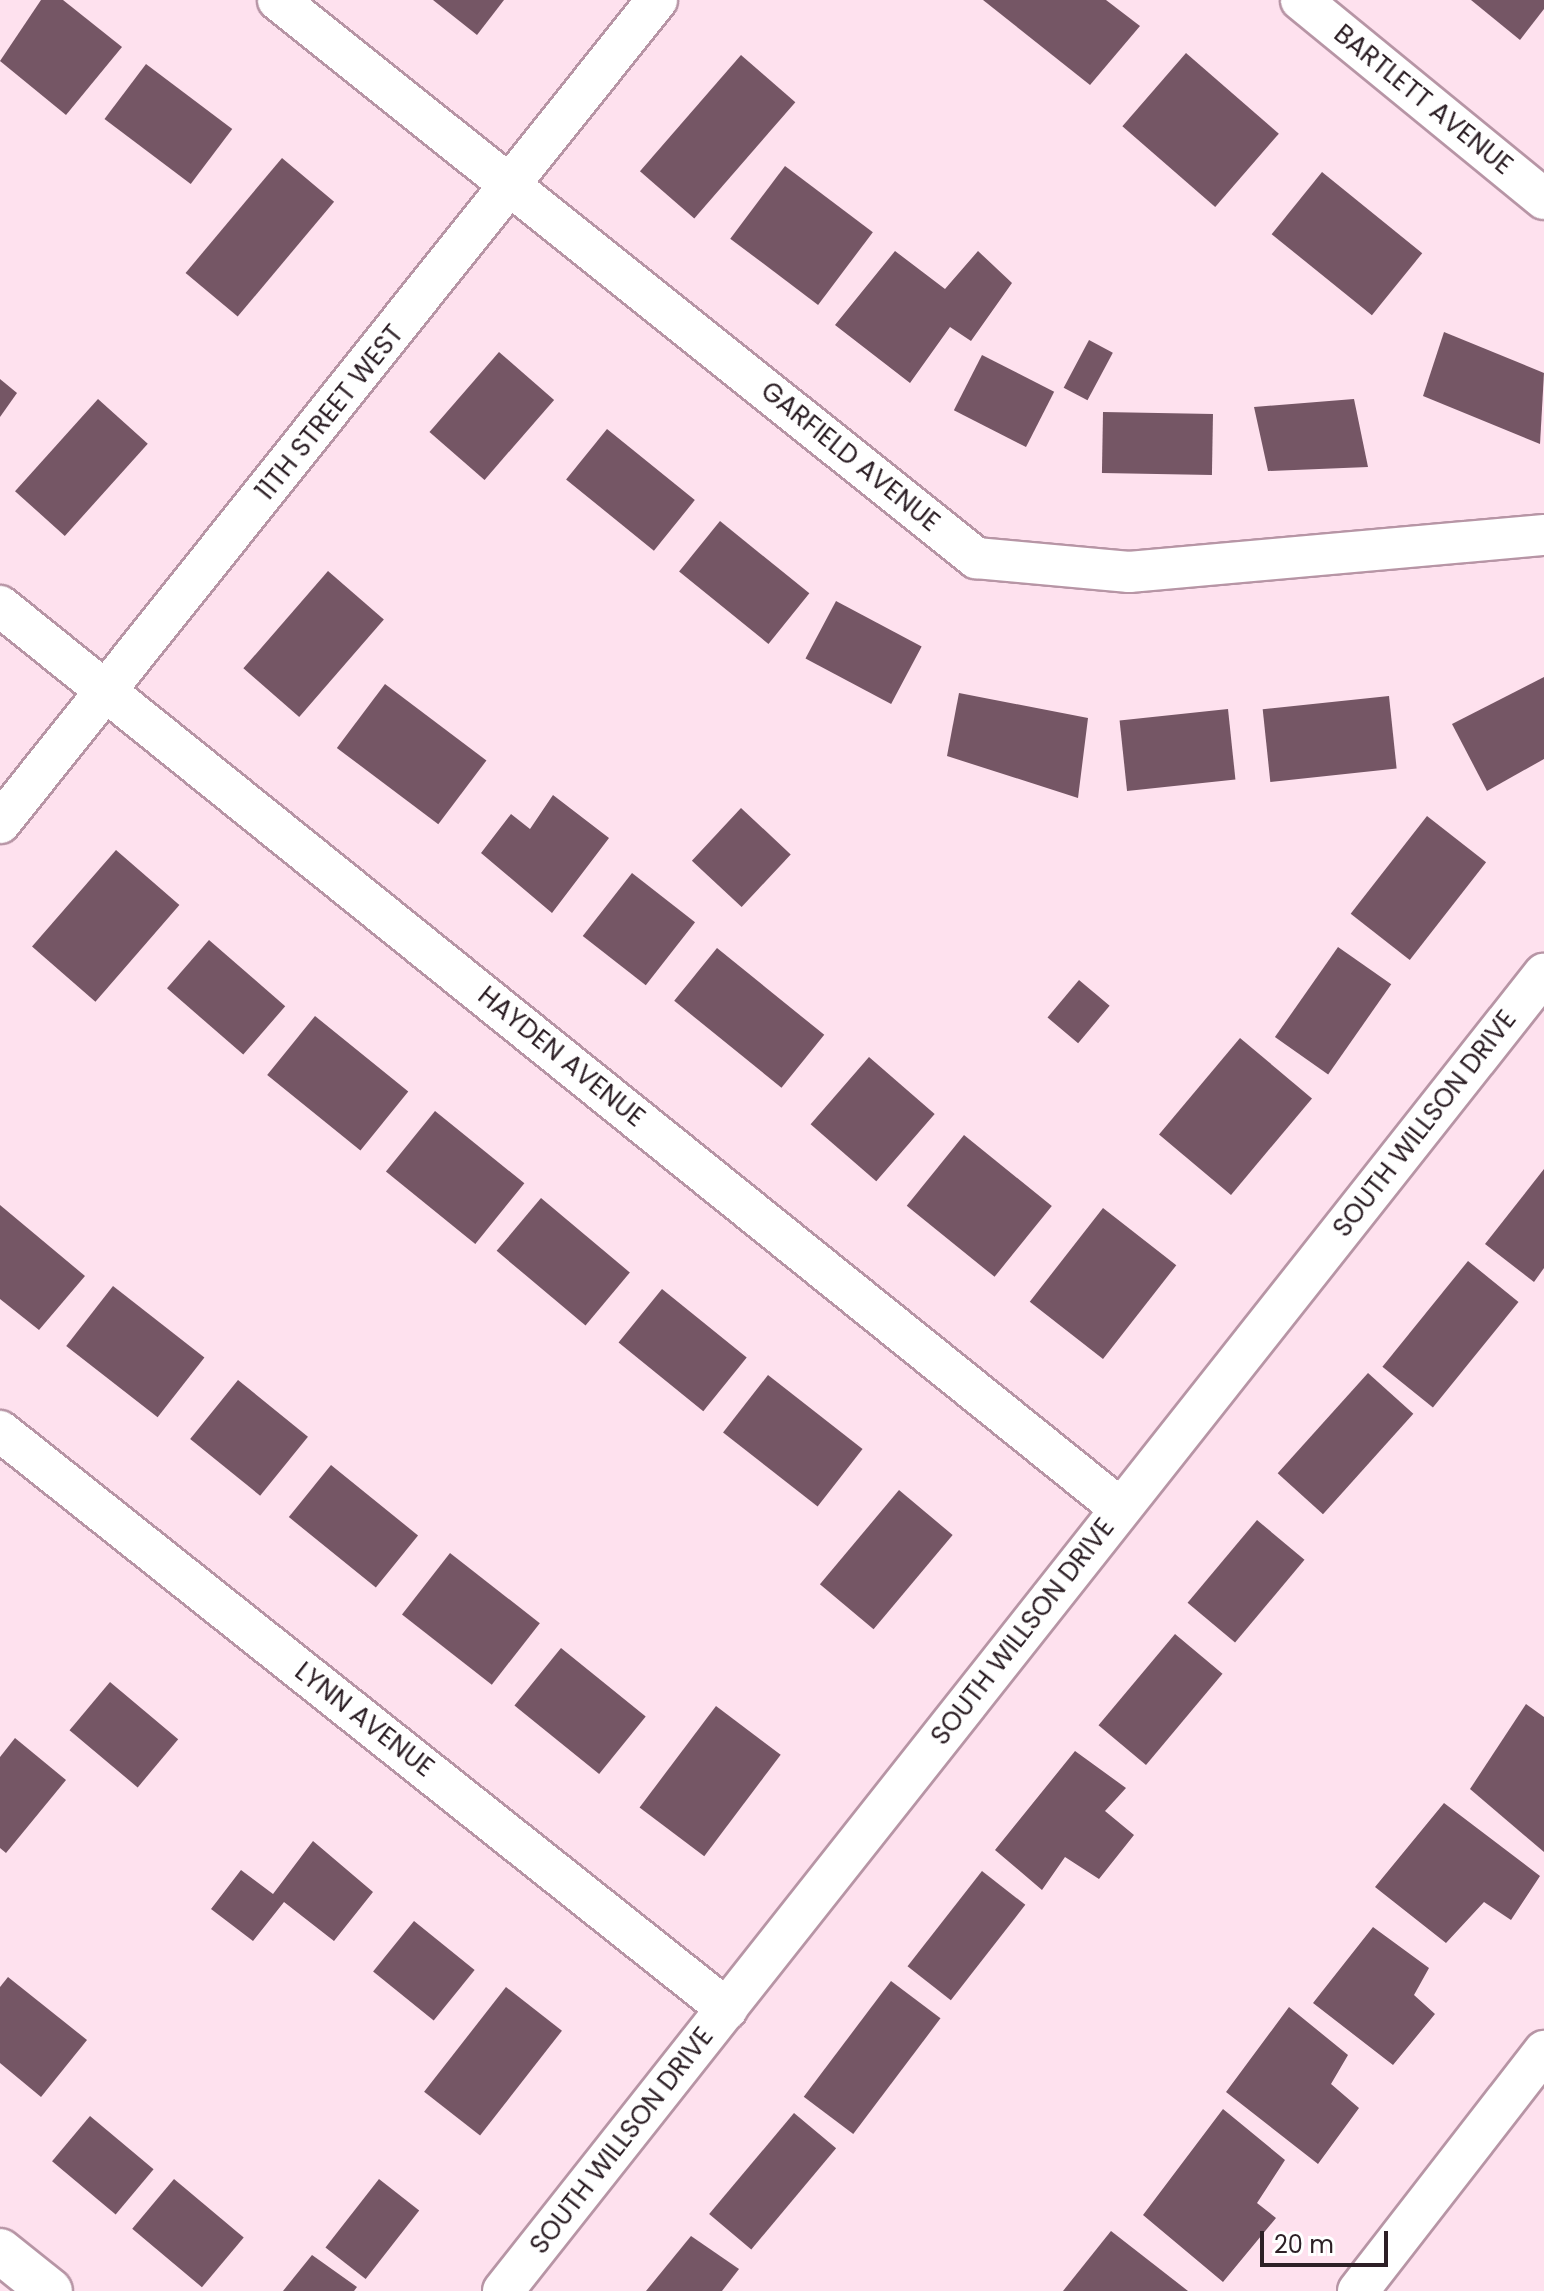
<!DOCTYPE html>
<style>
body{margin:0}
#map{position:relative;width:1544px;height:2291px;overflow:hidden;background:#fee1ee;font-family:Poppins,sans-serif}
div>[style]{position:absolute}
.building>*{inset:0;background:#755665;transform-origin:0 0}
.roads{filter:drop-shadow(2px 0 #b795a5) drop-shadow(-2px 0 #b795a5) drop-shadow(0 2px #b795a5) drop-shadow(0 -2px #b795a5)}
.minor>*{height:40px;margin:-20px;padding:0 20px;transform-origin:20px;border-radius:20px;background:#fff}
.tertiary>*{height:44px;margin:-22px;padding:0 22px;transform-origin:22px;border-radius:22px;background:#fff}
span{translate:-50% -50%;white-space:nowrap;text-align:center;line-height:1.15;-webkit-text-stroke:8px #fff;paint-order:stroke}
.street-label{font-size:26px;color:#2d2026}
.scale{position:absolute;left:1260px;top:2231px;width:128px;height:36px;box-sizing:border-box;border:4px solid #2d2026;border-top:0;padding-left:10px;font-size:24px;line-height:28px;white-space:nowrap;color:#2d2026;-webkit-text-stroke:6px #fff;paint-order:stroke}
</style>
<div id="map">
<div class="building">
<i style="clip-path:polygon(41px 0,63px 0,122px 47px,66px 115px,0 61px)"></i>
<i style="clip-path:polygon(433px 0,504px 0,477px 35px)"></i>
<i style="clip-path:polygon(983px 0,1106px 0,1140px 26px,1090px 85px)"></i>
<i style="clip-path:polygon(1471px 0,1544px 0,1544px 9px,1520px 40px)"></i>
<i style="left:1186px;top:53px;width:123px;height:97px;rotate:41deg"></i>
<i style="left:741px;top:55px;width:72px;height:154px;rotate:41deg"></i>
<i style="left:146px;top:64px;width:108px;height:69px;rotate:37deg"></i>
<i style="left:282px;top:158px;width:68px;height:150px;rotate:40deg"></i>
<i style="left:785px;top:166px;width:110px;height:91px;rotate:37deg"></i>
<i style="left:1322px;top:172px;width:129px;height:80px;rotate:39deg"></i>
<i style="clip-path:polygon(895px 251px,945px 289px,978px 251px,1012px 283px,971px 341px,950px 327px,910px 383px,835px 325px)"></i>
<i style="clip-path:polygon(1444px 332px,1544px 373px,1540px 444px,1423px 396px)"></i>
<i style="left:1089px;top:340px;width:27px;height:54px;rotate:28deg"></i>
<i style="left:499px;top:352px;width:73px;height:106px;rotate:41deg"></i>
<i style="left:982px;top:355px;width:81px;height:62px;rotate:27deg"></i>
<i style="clip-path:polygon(0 379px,17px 393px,0 417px)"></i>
<i style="left:98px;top:399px;width:67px;height:124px;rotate:42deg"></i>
<i style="clip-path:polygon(1354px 399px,1368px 467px,1268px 471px,1254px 407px)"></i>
<i style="left:1103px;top:412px;width:110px;height:61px;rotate:1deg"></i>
<i style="left:607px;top:429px;width:113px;height:65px;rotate:39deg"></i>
<i style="left:720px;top:521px;width:115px;height:65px;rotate:39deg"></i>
<i style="left:328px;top:571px;width:74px;height:129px;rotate:41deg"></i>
<i style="left:836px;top:601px;width:97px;height:65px;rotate:28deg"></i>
<i style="clip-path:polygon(1544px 677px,1544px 759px,1487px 791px,1452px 724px)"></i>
<i style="left:385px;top:684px;width:127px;height:80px;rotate:37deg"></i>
<i style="clip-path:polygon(959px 693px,1088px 718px,1078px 798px,947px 756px)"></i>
<i style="left:1389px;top:696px;width:73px;height:127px;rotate:84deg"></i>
<i style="left:1228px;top:709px;width:71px;height:109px;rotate:84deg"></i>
<i style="clip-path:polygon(553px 795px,609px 838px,552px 913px,481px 853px,511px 814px,530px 829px)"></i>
<i style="left:741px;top:808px;width:68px;height:72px;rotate:43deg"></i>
<i style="left:1427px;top:816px;width:75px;height:124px;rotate:38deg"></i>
<i style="left:116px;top:850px;width:84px;height:128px;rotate:41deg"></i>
<i style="left:632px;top:873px;width:80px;height:80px;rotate:38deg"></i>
<i style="left:209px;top:940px;width:101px;height:64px;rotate:41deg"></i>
<i style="left:1338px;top:947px;width:65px;height:110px;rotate:35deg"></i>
<i style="left:717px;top:948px;width:138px;height:68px;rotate:39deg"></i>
<i style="left:1079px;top:980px;width:40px;height:49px;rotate:40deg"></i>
<i style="left:315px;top:1016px;width:120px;height:76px;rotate:39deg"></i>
<i style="left:1240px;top:1038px;width:94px;height:126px;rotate:40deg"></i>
<i style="left:869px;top:1057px;width:87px;height:89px;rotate:41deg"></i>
<i style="left:435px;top:1111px;width:115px;height:78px;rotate:39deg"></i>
<i style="left:964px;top:1135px;width:113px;height:91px;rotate:39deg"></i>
<i style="clip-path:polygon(1544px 1169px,1544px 1268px,1534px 1282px,1485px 1244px)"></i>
<i style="left:541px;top:1198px;width:116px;height:69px;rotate:40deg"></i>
<i style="clip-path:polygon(0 1205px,85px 1276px,39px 1330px,0 1299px)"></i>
<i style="left:1103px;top:1208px;width:93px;height:119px;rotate:38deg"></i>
<i style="left:1468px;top:1261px;width:65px;height:136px;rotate:39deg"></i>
<i style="left:113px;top:1286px;width:116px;height:76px;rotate:38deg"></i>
<i style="left:662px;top:1289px;width:109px;height:69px;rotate:39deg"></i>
<i style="left:1368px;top:1373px;width:61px;height:135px;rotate:42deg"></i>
<i style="left:768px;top:1375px;width:120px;height:73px;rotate:38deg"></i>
<i style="left:238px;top:1380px;width:90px;height:76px;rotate:39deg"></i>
<i style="left:331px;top:1465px;width:112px;height:67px;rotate:39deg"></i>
<i style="left:899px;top:1490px;width:70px;height:123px;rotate:40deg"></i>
<i style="left:1257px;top:1520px;width:62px;height:108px;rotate:40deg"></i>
<i style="left:450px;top:1553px;width:114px;height:78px;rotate:38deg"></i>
<i style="left:1175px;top:1634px;width:62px;height:119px;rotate:40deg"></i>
<i style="left:561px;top:1648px;width:109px;height:74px;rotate:39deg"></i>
<i style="left:110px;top:1682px;width:89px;height:63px;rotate:40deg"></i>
<i style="clip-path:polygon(1526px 1704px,1544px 1717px,1544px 1852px,1470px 1789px)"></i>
<i style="left:716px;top:1706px;width:81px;height:127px;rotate:37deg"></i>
<i style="clip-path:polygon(15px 1738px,66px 1780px,6px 1853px,0 1848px,0 1757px)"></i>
<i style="clip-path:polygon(1075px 1751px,1126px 1788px,1105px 1811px,1134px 1835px,1099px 1879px,1065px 1857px,1042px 1890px,995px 1850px)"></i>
<i style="clip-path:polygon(1444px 1803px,1540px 1876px,1511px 1920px,1484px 1902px,1446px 1943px,1375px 1887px)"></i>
<i style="clip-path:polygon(313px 1841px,373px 1892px,334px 1941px,284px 1902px,253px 1941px,211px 1909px,241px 1870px,273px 1894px)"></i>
<i style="left:982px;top:1871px;width:55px;height:121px;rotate:38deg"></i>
<i style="left:414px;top:1921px;width:78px;height:65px;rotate:39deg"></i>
<i style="clip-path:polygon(1373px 1927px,1429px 1968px,1414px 1995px,1435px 2014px,1393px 2065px,1313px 2003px)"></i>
<i style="clip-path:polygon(8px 1977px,87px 2040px,41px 2097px,0 2063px,0 1987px)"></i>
<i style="left:891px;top:1981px;width:62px;height:145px;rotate:37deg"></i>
<i style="left:506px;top:1987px;width:71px;height:133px;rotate:38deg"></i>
<i style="clip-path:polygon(1289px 2007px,1348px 2055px,1331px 2084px,1359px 2108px,1318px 2164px,1226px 2092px)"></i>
<i style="clip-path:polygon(1223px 2109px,1285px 2160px,1257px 2203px,1276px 2218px,1223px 2282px,1143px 2215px)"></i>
<i style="left:794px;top:2113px;width:55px;height:132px;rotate:40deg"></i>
<i style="left:90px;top:2116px;width:83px;height:59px;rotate:40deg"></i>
<i style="left:174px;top:2179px;width:91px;height:65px;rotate:40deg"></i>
<i style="left:379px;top:2179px;width:51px;height:87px;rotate:38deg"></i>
<i style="clip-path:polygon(1111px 2231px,1188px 2291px,1063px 2291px)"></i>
<i style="clip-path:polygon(691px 2236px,739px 2269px,722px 2291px,646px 2291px)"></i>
<i style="clip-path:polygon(312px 2255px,357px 2287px,354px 2291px,283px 2291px)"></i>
</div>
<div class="roads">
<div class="minor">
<i style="left:278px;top:0;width:894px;rotate:38.64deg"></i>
<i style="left:976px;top:558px;width:154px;rotate:5.2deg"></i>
<i style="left:1129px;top:572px;width:417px;rotate:-5.1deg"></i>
<i style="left:1301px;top:0;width:314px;rotate:39.3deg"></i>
<i style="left:0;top:606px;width:1439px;rotate:38.85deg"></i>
<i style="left:0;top:823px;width:1053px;rotate:-51.4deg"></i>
<i style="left:0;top:1431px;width:929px;rotate:38.49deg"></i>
<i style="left:503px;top:2291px;width:1679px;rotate:-51.68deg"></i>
<i style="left:1358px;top:2291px;width:304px;rotate:-52.2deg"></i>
</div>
<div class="tertiary">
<i style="left:0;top:2251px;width:64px;rotate:38.7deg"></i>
</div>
</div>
<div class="street-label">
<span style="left:1423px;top:100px;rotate:39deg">BARTLETT AVENUE</span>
<span style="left:330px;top:413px;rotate:-51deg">11TH STREET WEST</span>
<span style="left:850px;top:457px;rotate:39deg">GARFIELD AVENUE</span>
<span style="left:561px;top:1057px;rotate:39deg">HAYDEN AVENUE</span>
<span style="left:1425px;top:1124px;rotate:-52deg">SOUTH WILLSON DRIVE</span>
<span style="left:1023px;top:1632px;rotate:-52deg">SOUTH WILLSON DRIVE</span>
<span style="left:364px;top:1720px;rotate:38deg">LYNN AVENUE</span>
<span style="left:622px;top:2141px;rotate:-52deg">SOUTH WILLSON DRIVE</span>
</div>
<div class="scale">20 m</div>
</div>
